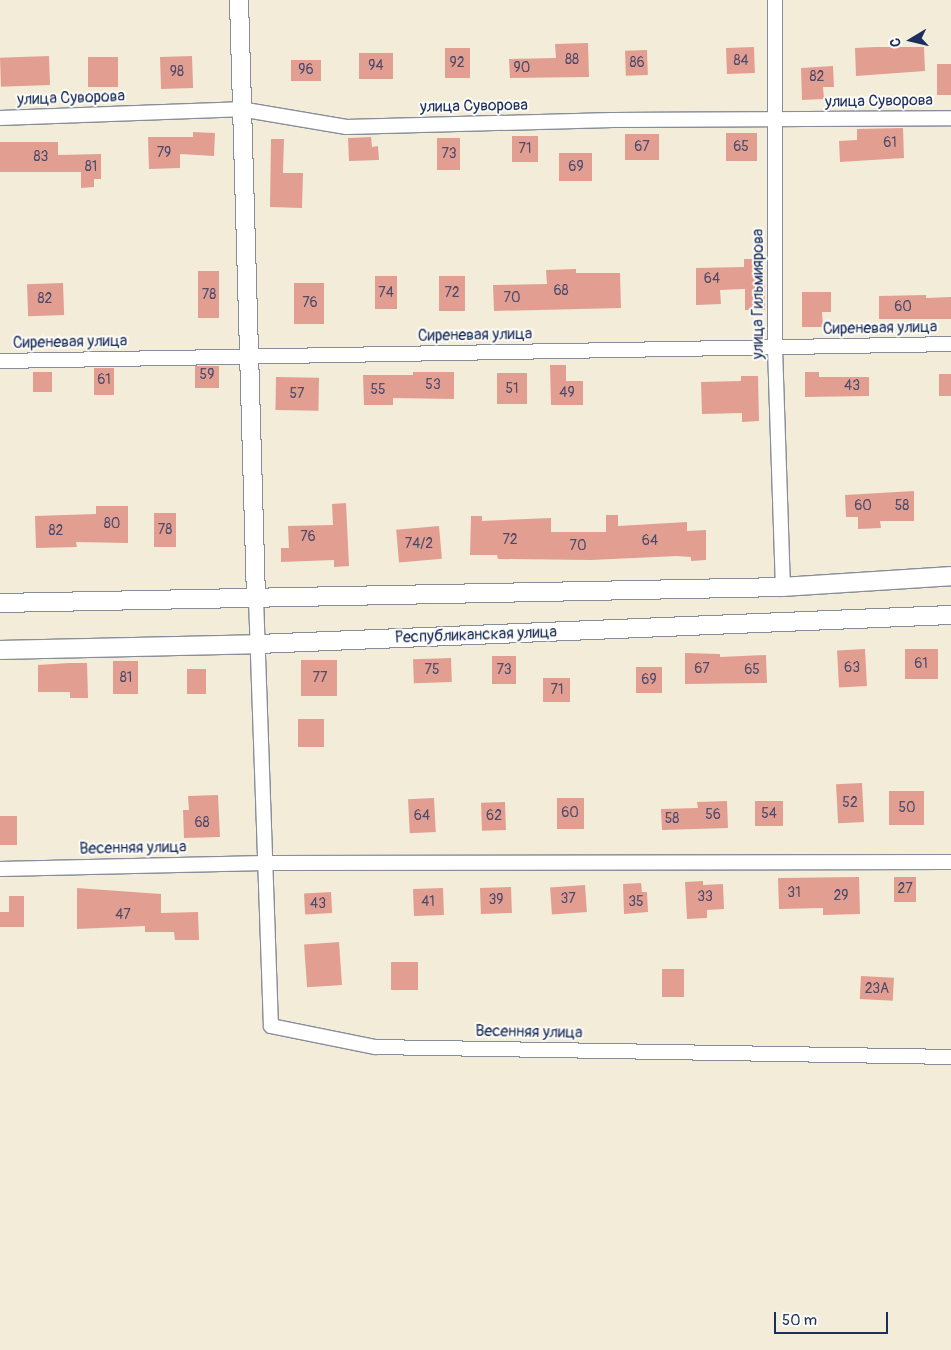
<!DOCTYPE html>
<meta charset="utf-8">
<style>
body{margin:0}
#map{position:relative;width:951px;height:1350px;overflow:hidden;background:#f3ecd8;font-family:Pangolin,sans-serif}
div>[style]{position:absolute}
.building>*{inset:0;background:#e29f91;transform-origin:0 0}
.roads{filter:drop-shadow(1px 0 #878e9b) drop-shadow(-1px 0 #878e9b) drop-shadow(0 1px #878e9b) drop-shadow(0 -1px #878e9b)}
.minor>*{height:14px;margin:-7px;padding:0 7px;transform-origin:7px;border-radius:7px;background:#fff}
.tertiary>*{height:18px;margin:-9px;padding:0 9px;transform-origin:9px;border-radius:9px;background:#fff}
span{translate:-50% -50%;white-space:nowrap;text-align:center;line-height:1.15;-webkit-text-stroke:4px #fdfcf7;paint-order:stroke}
.number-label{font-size:14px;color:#4d4b6b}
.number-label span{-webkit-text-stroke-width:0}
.street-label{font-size:16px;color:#1b2f5e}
.north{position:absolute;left:886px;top:15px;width:50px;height:50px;-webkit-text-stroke:4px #fdfcf7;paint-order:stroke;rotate:261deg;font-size:14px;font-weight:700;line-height:20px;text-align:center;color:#1b2f5e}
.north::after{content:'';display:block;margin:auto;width:18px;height:22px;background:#1b2f5e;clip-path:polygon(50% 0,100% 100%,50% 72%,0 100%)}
.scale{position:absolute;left:774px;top:1312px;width:114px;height:22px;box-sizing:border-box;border:2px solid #1b2f5e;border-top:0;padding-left:6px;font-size:15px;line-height:18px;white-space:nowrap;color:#1b2f5e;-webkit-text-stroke:4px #fdfcf7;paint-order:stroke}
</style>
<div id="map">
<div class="building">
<i style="clip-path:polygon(588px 43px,589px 77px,510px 78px,509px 59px,556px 58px,555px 44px)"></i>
<i style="left:754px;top:47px;width:26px;height:28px;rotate:88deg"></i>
<i style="clip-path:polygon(875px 47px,924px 47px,925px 71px,856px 76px,855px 48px)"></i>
<i style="left:445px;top:48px;width:25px;height:30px"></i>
<i style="left:647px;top:50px;width:25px;height:22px;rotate:88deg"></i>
<i style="left:359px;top:53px;width:34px;height:26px"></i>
<i style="left:49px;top:56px;width:29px;height:49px;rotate:88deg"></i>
<i style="left:192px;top:56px;width:32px;height:32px;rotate:88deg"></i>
<i style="left:88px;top:57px;width:30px;height:30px"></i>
<i style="left:291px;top:60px;width:30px;height:21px"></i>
<i style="left:937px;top:64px;width:14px;height:31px"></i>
<i style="clip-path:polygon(833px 66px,834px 87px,823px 87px,824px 99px,802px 100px,801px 68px)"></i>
<i style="clip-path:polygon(903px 128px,904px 158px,840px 162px,839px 141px,857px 140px,857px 129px)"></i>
<i style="clip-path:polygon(193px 132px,215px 133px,214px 156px,180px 154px,180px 168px,149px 169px,148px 137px,193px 137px)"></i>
<i style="left:726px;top:133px;width:31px;height:28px"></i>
<i style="left:625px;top:134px;width:34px;height:26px"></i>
<i style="left:512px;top:136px;width:26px;height:26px"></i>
<i style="clip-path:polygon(371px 137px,372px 147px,378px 146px,379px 160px,349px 161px,348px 138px)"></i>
<i style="left:437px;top:138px;width:23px;height:32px"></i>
<i style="clip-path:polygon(271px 139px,284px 139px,283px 173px,303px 173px,302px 208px,270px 207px)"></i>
<i style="clip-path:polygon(0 142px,58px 142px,58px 155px,101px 154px,101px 179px,94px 179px,94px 187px,81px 188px,81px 172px,0 172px)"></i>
<i style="left:559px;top:153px;width:33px;height:28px"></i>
<i style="clip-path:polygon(744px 259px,764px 259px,765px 310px,745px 310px,745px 289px,720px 290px,721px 304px,696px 305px,696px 268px,744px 267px)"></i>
<i style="clip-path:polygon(576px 269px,576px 273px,620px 273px,621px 308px,494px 311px,493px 285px,547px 284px,546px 270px)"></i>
<i style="left:198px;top:271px;width:21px;height:47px"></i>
<i style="left:375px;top:276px;width:22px;height:33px"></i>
<i style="left:439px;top:276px;width:26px;height:35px"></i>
<i style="left:63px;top:283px;width:32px;height:36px;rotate:88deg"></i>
<i style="left:294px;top:283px;width:30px;height:41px"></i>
<i style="clip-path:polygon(802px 292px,831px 292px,831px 312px,822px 312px,823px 327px,802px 327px)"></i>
<i style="clip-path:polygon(926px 295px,926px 298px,951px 297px,951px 319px,879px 319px,879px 296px)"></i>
<i style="clip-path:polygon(550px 365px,566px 365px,566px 381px,583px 381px,583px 405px,551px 405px)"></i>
<i style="left:195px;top:366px;width:24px;height:22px"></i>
<i style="left:94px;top:368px;width:20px;height:27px"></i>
<i style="left:33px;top:372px;width:19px;height:20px"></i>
<i style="clip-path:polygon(413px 372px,454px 372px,454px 399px,393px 398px,393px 405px,364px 405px,363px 375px,413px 375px)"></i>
<i style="clip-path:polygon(805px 372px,819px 372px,819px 377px,869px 377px,869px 396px,805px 397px)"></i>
<i style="left:497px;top:373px;width:30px;height:31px"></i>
<i style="left:951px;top:374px;width:22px;height:12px;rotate:90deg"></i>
<i style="clip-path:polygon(741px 376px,758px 376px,759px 421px,742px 422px,742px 413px,702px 414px,701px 382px,741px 381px)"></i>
<i style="left:276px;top:377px;width:43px;height:33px;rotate:1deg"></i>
<i style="clip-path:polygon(914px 491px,914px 521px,880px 521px,881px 528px,858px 529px,858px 517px,846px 517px,845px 495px)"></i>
<i style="clip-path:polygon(346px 503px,349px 566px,334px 567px,334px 560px,281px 562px,281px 548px,289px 548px,288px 526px,333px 525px,332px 504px)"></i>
<i style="clip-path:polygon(96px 506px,128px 506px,128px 543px,76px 542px,77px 547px,36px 548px,35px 516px,96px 514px)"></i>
<i style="left:176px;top:513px;width:34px;height:22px;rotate:90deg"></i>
<i style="clip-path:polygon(606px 515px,618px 515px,618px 526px,687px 522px,687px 531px,706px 530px,706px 560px,691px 561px,691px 557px,677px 556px,591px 560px,498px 559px,497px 555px,470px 555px,471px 516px,482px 516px,482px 521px,551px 518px,551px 532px,606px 532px)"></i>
<i style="left:439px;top:526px;width:33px;height:43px;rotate:85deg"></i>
<i style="left:865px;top:649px;width:37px;height:28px;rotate:87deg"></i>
<i style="left:905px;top:649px;width:33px;height:30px"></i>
<i style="clip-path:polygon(685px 653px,720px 654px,720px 657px,766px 655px,767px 683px,685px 684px)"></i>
<i style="left:492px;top:656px;width:24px;height:28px"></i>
<i style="left:451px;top:658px;width:24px;height:38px;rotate:88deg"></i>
<i style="left:301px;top:660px;width:36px;height:36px"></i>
<i style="left:113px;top:661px;width:25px;height:33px"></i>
<i style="clip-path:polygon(69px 663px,87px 663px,88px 698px,70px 698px,70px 692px,38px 692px,38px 665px)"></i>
<i style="left:636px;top:667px;width:26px;height:26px"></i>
<i style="left:187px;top:669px;width:19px;height:25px"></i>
<i style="left:543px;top:678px;width:27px;height:24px"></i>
<i style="left:298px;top:719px;width:26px;height:28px"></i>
<i style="left:862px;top:783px;width:39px;height:26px;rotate:87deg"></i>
<i style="left:889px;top:791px;width:35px;height:34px"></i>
<i style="clip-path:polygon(218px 795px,220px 837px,184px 838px,183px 810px,189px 810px,188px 796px)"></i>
<i style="left:434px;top:798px;width:34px;height:26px;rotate:87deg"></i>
<i style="left:557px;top:798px;width:27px;height:31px"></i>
<i style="clip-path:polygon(727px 801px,728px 828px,662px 830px,661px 809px,698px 808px,697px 802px)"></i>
<i style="left:755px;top:801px;width:28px;height:25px"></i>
<i style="left:505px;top:802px;width:28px;height:24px;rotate:88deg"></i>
<i style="left:0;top:816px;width:17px;height:29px"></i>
<i style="clip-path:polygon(859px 877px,860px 914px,823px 915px,823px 908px,779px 909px,778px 878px)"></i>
<i style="left:894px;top:877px;width:22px;height:25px"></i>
<i style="clip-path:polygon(703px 881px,703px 885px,723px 884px,724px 909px,707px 910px,707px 918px,687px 919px,685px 882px)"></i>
<i style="clip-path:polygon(641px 883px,642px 892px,647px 892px,648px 912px,624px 914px,623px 884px)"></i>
<i style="left:585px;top:885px;width:27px;height:35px;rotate:86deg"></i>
<i style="left:511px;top:887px;width:26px;height:31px;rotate:88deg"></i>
<i style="clip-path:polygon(77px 888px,161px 894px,161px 913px,198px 912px,199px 940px,175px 940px,174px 932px,145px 932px,145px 926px,77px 929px)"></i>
<i style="left:443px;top:888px;width:27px;height:30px;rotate:88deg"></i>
<i style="left:331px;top:892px;width:21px;height:27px;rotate:87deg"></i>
<i style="clip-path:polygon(9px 896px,24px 896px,24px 927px,0 927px,0 912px,9px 912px)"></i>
<i style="left:339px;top:942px;width:43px;height:35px;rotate:86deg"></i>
<i style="left:418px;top:962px;width:28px;height:27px;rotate:90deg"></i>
<i style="left:662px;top:969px;width:22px;height:28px"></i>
<i style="left:861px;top:976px;width:33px;height:23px;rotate:3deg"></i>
</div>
<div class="roads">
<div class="minor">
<i style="left:775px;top:0;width:348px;rotate:90deg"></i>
<i style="left:775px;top:348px;width:239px;rotate:88.1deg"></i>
<i style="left:0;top:118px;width:240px;rotate:-2.1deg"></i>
<i style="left:240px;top:109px;width:108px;rotate:9.6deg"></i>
<i style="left:346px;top:127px;width:267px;rotate:-1.5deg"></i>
<i style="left:613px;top:120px;width:338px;rotate:-0.3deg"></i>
<i style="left:0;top:361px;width:951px;rotate:-1.02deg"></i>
<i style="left:256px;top:598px;width:428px;rotate:88deg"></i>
<i style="left:271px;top:1026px;width:106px;rotate:11.4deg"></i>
<i style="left:375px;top:1047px;width:576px;rotate:0.99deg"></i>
<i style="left:0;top:869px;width:266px;rotate:-1.3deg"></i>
<i style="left:266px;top:863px;width:685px;rotate:-0.08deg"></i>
</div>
<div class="tertiary">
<i style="left:239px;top:0;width:598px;rotate:88.37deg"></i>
<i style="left:0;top:603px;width:783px;rotate:-1.17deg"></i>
<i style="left:783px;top:587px;width:168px;rotate:-3.7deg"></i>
<i style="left:0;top:650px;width:258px;rotate:-1.3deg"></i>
<i style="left:258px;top:644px;width:694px;rotate:-2.4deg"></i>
</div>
</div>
<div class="number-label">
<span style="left:572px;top:60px">88</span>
<span style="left:741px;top:61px">84</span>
<span style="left:457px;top:63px">92</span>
<span style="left:637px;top:63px">86</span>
<span style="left:376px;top:66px">94</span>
<span style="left:522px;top:68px">90</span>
<span style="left:306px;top:70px">96</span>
<span style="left:177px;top:72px">98</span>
<span style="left:817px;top:77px">82</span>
<span style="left:890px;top:143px">61</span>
<span style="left:642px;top:147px">67</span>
<span style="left:741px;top:147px">65</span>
<span style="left:525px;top:149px">71</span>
<span style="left:164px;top:153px">79</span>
<span style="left:449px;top:154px">73</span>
<span style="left:41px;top:157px">83</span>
<span style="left:91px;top:167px">81</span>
<span style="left:576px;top:167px">69</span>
<span style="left:712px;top:279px">64</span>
<span style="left:561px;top:291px">68</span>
<span style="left:386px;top:293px">74</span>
<span style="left:452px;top:293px">72</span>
<span style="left:209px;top:295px">78</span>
<span style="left:512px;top:298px">70</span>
<span style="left:45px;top:299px">82</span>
<span style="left:310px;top:303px">76</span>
<span style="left:903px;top:307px">60</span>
<span style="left:207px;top:375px">59</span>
<span style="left:104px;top:380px">61</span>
<span style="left:433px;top:385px">53</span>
<span style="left:852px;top:386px">43</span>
<span style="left:512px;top:389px">51</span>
<span style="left:378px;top:390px">55</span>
<span style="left:567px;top:393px">49</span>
<span style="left:297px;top:394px">57</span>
<span style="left:863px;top:506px">60</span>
<span style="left:902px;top:506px">58</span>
<span style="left:112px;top:524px">80</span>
<span style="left:165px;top:530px">78</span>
<span style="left:56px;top:531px">82</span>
<span style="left:308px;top:537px">76</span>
<span style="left:510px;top:540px">72</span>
<span style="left:650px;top:541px">64</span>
<span style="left:419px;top:544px">74/2</span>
<span style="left:578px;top:546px">70</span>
<span style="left:921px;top:664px">61</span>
<span style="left:852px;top:668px">63</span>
<span style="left:702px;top:669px">67</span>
<span style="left:432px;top:670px">75</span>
<span style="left:504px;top:670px">73</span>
<span style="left:752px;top:670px">65</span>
<span style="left:126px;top:678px">81</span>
<span style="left:320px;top:678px">77</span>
<span style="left:649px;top:680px">69</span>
<span style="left:557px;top:690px">71</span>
<span style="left:850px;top:803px">52</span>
<span style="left:907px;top:808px">50</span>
<span style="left:570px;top:813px">60</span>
<span style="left:769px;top:814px">54</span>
<span style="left:713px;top:815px">56</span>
<span style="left:422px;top:816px">64</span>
<span style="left:494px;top:816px">62</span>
<span style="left:672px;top:819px">58</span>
<span style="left:202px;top:823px">68</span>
<span style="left:905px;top:889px">27</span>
<span style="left:794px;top:893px">31</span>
<span style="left:841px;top:896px">29</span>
<span style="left:705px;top:897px">33</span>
<span style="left:568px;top:899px">37</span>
<span style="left:496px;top:900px">39</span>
<span style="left:428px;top:902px">41</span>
<span style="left:636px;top:902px">35</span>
<span style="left:318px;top:904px">43</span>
<span style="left:123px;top:915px">47</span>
<span style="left:877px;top:989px">23А</span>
</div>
<div class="street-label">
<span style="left:71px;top:98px;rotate:-2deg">улица Суворова</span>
<span style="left:879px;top:101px;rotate:-1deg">улица Суворова</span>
<span style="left:474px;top:106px;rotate:-1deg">улица Суворова</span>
<span style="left:758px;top:294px;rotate:-90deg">улица Гильмиярова</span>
<span style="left:880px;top:328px;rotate:-1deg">Сиреневая улица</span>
<span style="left:475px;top:335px;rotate:-1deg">Сиреневая улица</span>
<span style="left:70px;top:342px;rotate:-1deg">Сиреневая улица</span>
<span style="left:476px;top:635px;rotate:-2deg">Республиканская улица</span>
<span style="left:133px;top:848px;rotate:-1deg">Весенняя улица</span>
<span style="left:529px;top:1032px;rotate:1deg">Весенняя улица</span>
</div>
<div class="north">С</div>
<div class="scale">50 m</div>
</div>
